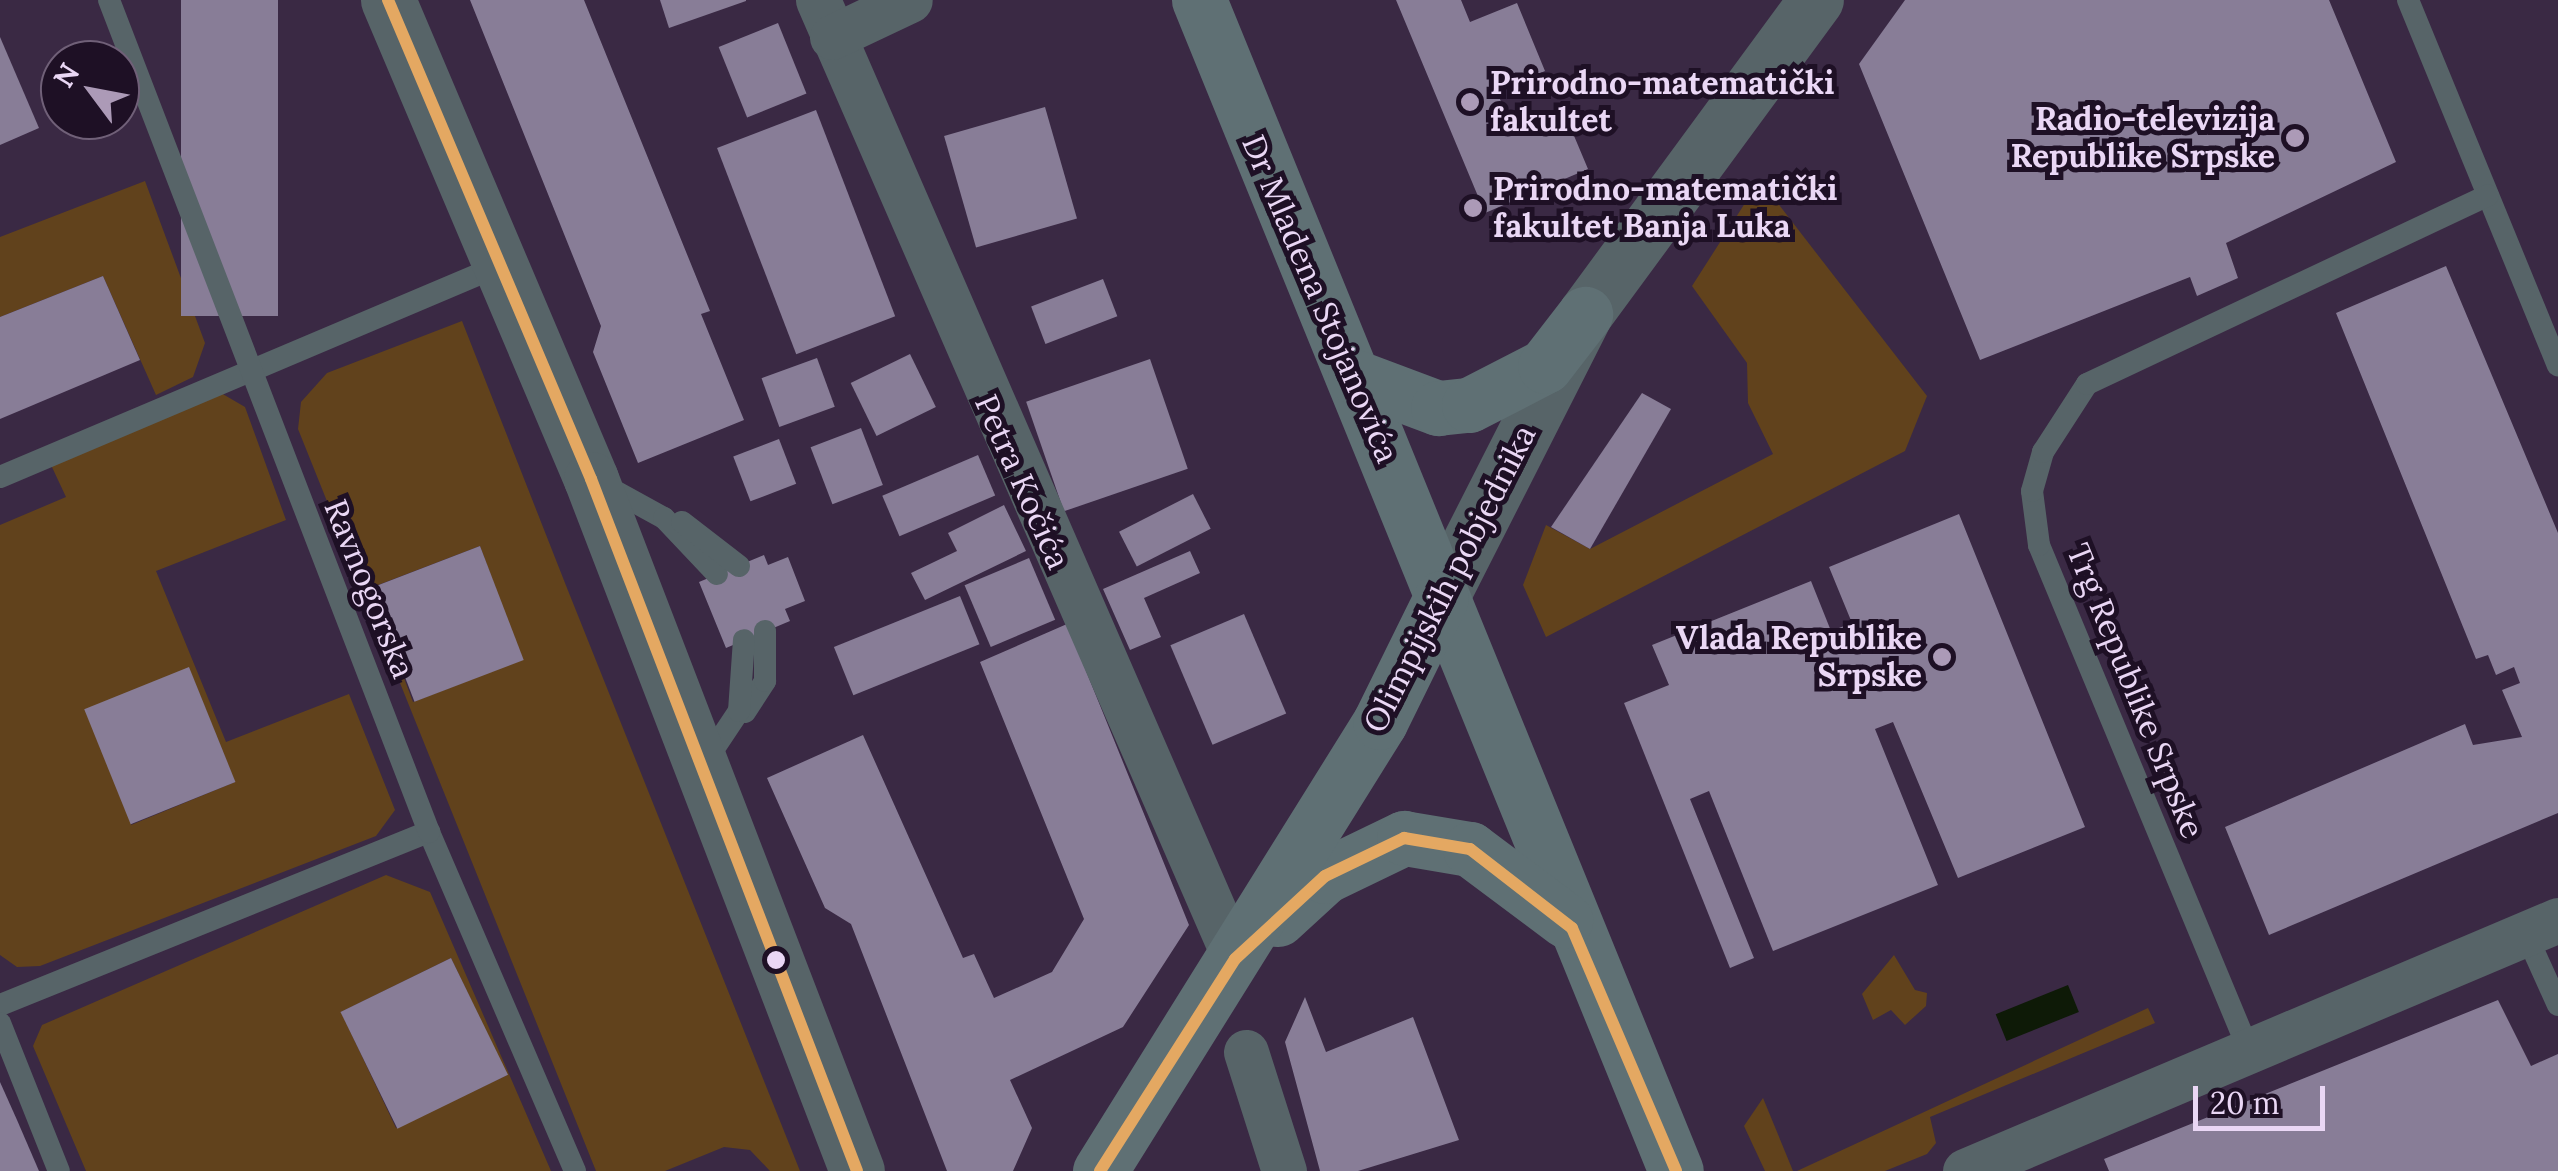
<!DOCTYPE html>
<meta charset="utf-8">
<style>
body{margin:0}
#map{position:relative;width:2558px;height:1171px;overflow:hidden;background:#3a2944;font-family:Lora,serif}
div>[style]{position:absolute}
.green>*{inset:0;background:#61421c}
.water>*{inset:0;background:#0e1a07;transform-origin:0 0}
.building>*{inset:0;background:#887d97;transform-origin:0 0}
.service>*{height:22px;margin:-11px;padding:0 11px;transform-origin:11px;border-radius:11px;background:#576468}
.minor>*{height:45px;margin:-22.5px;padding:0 22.5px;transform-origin:22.5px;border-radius:22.5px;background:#576468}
.tertiary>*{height:55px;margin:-27.5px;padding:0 27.5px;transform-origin:27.5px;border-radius:27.5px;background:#576468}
.secondary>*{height:55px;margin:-27.5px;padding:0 27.5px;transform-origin:27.5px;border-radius:27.5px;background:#5f7074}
.bus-1>*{height:12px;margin:-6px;padding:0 6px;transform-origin:6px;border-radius:6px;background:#e4a862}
.dots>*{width:28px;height:28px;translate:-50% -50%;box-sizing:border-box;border:5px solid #1e1025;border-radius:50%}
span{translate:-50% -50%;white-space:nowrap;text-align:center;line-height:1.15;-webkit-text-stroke:10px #1e1025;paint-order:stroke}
.poi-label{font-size:32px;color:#ead7f5;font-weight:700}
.left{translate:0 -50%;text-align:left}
.right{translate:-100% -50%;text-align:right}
.street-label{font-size:32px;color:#ead7f5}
.north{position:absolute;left:40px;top:40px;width:100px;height:100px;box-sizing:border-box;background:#1e1025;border:2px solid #706078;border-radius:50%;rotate:302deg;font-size:28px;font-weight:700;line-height:40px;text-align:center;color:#ead7f5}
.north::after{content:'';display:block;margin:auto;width:35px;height:45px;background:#ac9ab7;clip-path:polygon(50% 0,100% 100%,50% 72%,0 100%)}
.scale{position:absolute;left:2193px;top:1086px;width:132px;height:45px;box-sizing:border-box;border:5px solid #ead7f5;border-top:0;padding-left:12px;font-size:30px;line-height:35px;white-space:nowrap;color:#ead7f5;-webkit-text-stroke:8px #1e1025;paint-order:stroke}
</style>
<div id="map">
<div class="green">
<i style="clip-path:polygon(145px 181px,205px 343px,193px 377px,156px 395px,103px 276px,0 317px,0 237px)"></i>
<i style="clip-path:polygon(1747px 200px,1776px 201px,1927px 396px,1905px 451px,1546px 637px,1523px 585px,1546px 525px,1590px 549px,1773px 454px,1748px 403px,1747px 363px,1692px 286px)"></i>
<i style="clip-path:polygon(evenodd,462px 321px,565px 583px,800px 1171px,770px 1171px,750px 1150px,724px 1147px,665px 1171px,596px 1171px,298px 429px,301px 402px,327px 373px,462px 321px,480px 546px,522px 660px,413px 702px,370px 588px,480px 546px)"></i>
<i style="clip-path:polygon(evenodd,221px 393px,245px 407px,286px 520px,156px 571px,226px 742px,349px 694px,395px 810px,376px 836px,40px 966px,17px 967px,0 955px,0 525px,66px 497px,51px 465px,221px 393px,189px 668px,235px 782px,131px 825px,189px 668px)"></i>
<i style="clip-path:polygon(evenodd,386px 875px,430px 892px,551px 1171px,86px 1171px,33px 1046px,42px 1025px,386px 875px,451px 958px,507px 1075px,396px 1128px,341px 1012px,451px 958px)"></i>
<i style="clip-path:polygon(1894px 955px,1915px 990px,1927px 993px,1926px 1006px,1905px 1025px,1891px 1010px,1873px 1020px,1862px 994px)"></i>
<i style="clip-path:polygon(2148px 1008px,2155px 1023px,1930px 1117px,1936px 1143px,1927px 1154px,1885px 1171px,1797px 1171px)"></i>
<i style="clip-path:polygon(1763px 1098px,1793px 1171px,1765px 1171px,1744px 1126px)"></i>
</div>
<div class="water">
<i style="left:2068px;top:985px;width:29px;height:78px;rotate:68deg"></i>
</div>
<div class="building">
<i style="left:181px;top:0;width:97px;height:316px"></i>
<i style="clip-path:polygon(470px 0,584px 0,710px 311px,701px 314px,744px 420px,638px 463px,593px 352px,601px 326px)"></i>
<i style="clip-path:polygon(660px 0,746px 0,746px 1px,669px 28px)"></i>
<i style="clip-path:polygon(1396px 0,1461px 0,1470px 22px,1517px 3px,1545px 71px,1497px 92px,1514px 133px,1564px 112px,1588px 169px,1485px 213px)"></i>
<i style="clip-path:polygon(1905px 0,2329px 0,2396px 162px,2226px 243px,2238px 278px,2197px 296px,2190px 277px,1980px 360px,1859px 64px)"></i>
<i style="left:778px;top:23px;width:76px;height:64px;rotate:68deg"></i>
<i style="clip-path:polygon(0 37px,39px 128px,0 145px)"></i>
<i style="left:1045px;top:107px;width:116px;height:105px;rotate:74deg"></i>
<i style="left:816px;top:110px;width:221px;height:106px;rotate:69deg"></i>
<i style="clip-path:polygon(2446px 266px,2558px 533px,2558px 813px,2269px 935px,2225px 827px,2465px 724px,2473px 745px,2522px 737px,2502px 690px,2520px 683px,2514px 667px,2496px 675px,2488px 655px,2476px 659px,2336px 313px)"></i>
<i style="clip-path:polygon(103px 276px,140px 360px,0 419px,0 317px)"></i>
<i style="left:1103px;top:279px;width:40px;height:77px;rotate:69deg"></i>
<i style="left:910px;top:354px;width:59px;height:66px;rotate:64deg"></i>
<i style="left:817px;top:358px;width:52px;height:59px;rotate:70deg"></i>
<i style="left:1150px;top:359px;width:116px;height:131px;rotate:71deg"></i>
<i style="clip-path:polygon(1642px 393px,1671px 409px,1590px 549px,1551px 527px)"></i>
<i style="left:861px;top:428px;width:61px;height:54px;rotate:69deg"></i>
<i style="left:779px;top:439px;width:48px;height:49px;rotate:69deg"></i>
<i style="left:978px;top:455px;width:44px;height:104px;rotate:67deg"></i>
<i style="left:1193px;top:494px;width:39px;height:83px;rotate:63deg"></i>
<i style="clip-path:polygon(1004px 505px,1026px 551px,925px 600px,911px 573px,957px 551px,948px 533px)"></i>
<i style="clip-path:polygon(1959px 514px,2085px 827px,1958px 878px,1893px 722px,1875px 729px,1938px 885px,1773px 951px,1709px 791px,1690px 799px,1754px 958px,1730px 968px,1624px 703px,1669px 685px,1652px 645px,1811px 581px,1831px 631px,1852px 623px,1829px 567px)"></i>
<i style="left:480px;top:546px;width:122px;height:117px;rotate:69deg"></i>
<i style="clip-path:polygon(1190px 551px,1200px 573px,1144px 598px,1161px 637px,1130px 650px,1103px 589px)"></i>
<i style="clip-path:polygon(764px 555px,768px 565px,788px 557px,805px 601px,785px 609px,790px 621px,726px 648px,699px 582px)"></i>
<i style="left:1029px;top:558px;width:67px;height:70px;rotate:67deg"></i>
<i style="left:960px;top:596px;width:52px;height:136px;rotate:68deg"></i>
<i style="left:1244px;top:614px;width:108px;height:80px;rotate:67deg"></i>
<i style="clip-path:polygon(1067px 624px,1189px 925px,1123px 1027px,1010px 1080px,1032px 1128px,1013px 1171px,947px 1171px,851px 924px,825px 908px,767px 778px,863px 735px,963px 958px,974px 954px,994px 998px,1052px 972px,1084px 919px,980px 662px)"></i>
<i style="left:189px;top:667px;width:124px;height:113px;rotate:68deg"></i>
<i style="left:451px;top:958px;width:130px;height:123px;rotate:64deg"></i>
<i style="clip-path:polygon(1305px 997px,1326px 1052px,1413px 1017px,1459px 1140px,1358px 1171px,1320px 1171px,1285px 1042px)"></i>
<i style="clip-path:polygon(2498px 1000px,2531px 1066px,2558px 1054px,2558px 1171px,2109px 1171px,2104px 1159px)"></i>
<i style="clip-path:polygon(0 1082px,17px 1120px,39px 1171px,0 1171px)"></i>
</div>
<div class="service">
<i style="left:2408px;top:0;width:395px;rotate:67.7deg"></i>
<i style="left:0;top:477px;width:539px;rotate:-22.95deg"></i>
<i style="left:600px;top:483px;width:73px;rotate:28.7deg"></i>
<i style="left:664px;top:518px;width:77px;rotate:46.6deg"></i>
<i style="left:682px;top:522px;width:72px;rotate:37.7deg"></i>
<i style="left:745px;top:712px;width:37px;rotate:-57deg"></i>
<i style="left:765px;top:681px;width:50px;rotate:-90deg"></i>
<i style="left:703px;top:765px;width:65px;rotate:-56.3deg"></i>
<i style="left:739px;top:711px;width:71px;rotate:-86deg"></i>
<i style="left:429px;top:832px;width:369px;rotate:66.7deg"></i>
<i style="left:2525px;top:932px;width:80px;rotate:65.7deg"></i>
<i style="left:0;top:1005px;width:463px;rotate:-22deg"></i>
<i style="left:429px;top:832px;width:891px;rotate:-111.04deg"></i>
<i style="left:0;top:1023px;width:159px;rotate:68.3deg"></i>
<i style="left:2247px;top:1046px;width:542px;rotate:-112.55deg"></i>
<i style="left:2039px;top:545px;width:54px;rotate:-97.4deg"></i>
<i style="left:2032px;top:491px;width:41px;rotate:-74.2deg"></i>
<i style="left:2043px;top:452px;width:81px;rotate:-57.1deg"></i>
<i style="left:2087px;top:384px;width:443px;rotate:-25.2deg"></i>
</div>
<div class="minor">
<i style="left:818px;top:0;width:1046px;rotate:66.5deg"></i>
<i style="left:832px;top:37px;width:86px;rotate:-25.4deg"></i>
<i style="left:1246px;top:1052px;width:125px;rotate:72.3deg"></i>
<i style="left:1965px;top:1171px;width:644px;rotate:-22.94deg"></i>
</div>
<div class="tertiary">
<i style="left:388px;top:0;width:520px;rotate:67.03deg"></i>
<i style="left:591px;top:479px;width:741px;rotate:68.97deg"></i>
<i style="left:1441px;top:598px;width:318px;rotate:-63.1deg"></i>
<i style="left:1585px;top:314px;width:390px;rotate:-53.7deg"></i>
</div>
<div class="secondary">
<i style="left:1199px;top:0;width:1264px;rotate:67.84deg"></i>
<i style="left:1355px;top:377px;width:89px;rotate:20.5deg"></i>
<i style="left:1438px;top:408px;width:31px;rotate:-6deg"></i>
<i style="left:1469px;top:405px;width:85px;rotate:-27.2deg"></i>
<i style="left:1545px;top:366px;width:66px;rotate:-52.4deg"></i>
<i style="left:1278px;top:919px;width:64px;rotate:-42.5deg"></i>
<i style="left:1325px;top:876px;width:88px;rotate:-25.7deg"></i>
<i style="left:1404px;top:838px;width:67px;rotate:9.5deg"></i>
<i style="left:1470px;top:849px;width:119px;rotate:36.8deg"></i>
<i style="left:1100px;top:1171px;width:529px;rotate:-58.05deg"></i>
<i style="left:1380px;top:722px;width:138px;rotate:-63.8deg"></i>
</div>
<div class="bus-1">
<i style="left:388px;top:0;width:520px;rotate:67.03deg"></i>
<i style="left:591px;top:479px;width:741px;rotate:68.97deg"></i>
<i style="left:1100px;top:1171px;width:251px;rotate:-57.5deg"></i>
<i style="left:1235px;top:959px;width:122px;rotate:-42.7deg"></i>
<i style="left:1325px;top:876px;width:88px;rotate:-25.7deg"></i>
<i style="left:1404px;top:838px;width:67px;rotate:9.5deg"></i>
<i style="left:1470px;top:849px;width:129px;rotate:37.8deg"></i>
<i style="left:1572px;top:928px;width:264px;rotate:66.8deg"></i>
</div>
<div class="dots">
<i style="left:1470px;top:102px;background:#ac9ab7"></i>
<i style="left:2295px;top:138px;background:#ac9ab7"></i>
<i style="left:1473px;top:208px;background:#ac9ab7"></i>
<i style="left:1942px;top:657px;background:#ac9ab7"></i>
<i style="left:776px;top:960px;background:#ead7f5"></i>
</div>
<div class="poi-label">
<span class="left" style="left:1490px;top:102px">Prirodno-matematički<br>fakultet</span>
<span class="right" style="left:2275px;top:138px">Radio-televizija<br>Republike Srpske</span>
<span class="left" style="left:1493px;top:208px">Prirodno-matematički<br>fakultet Banja Luka</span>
<span class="right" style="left:1922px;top:657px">Vlada Republike<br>Srpske</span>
</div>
<div class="street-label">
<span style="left:1320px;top:299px;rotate:67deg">Dr Mladena Stojanovića</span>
<span style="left:1022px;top:482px;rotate:66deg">Petra Kočića</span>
<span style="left:1450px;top:579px;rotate:-63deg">Olimpijskih pobjednika</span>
<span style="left:369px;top:589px;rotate:68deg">Ravnogorska</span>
<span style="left:2135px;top:691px;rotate:68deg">Trg Republike Srpske</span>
</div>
<div class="north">N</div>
<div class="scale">20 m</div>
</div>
